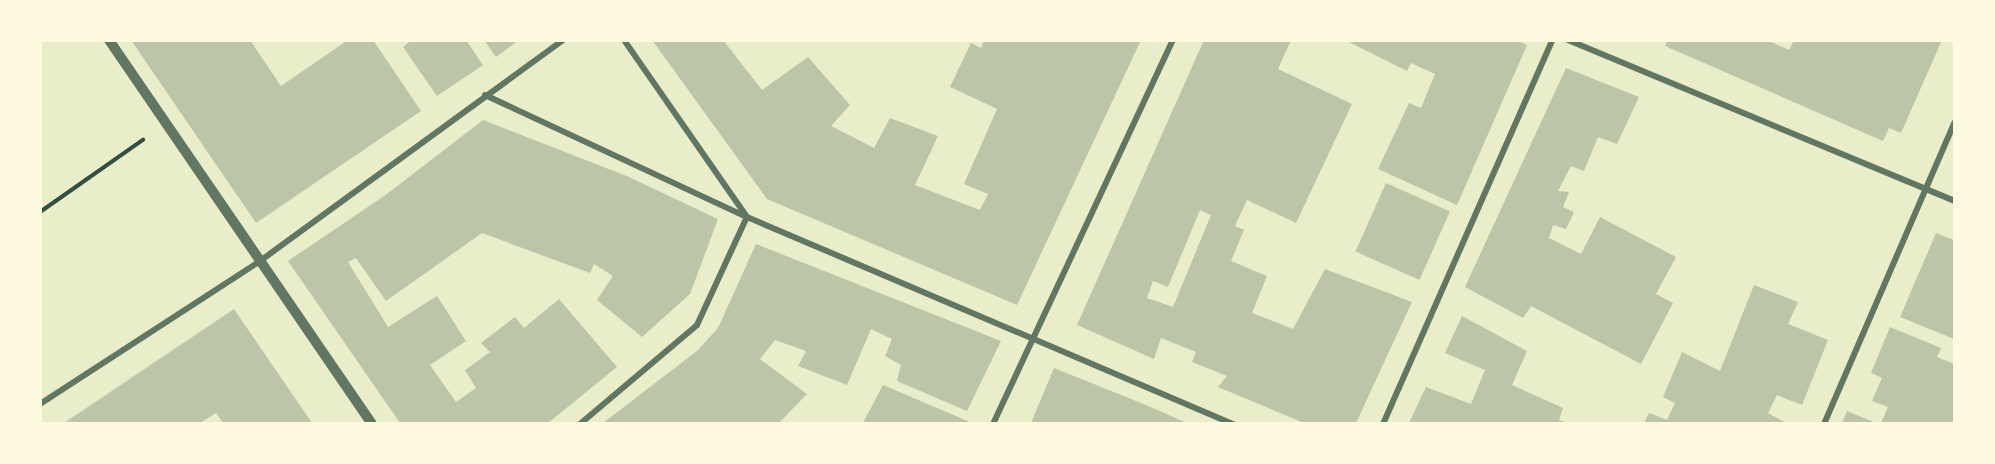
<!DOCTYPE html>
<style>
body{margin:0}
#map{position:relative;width:1995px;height:464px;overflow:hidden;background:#e9edc9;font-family:"IBM Plex Sans",sans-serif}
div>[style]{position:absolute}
.building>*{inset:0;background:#bcc5a7;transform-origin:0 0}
.path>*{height:4px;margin:-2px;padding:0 2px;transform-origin:2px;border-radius:2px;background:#344e41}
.minor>*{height:6px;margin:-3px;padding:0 3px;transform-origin:3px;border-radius:3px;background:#617663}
.tertiary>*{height:10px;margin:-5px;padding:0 5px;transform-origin:5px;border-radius:5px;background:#617663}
span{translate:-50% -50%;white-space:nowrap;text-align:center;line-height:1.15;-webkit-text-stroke:4.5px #fefae0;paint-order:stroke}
.frame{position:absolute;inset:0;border:42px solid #fefae0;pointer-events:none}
</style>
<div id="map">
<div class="building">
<i style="clip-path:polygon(131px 40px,250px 40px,281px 86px,348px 40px,373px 40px,421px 111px,256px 223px)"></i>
<i style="clip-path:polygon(412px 40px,466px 40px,483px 65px,437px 96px,403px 47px)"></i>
<i style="clip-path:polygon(484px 40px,519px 40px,496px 57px)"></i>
<i style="clip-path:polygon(652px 40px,723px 40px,762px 90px,808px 57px,850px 105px,831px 126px,874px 148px,890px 118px,938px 136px,915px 185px,980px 210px,988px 194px,964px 184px,997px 109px,950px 87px,971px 43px,981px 48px,984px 40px,1141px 40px,1017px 305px,767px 199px)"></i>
<i style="clip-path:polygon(evenodd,1204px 40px,1291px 40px,1278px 69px,1352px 104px,1296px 223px,1247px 200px,1235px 226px,1244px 230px,1231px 261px,1267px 276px,1252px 313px,1293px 329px,1325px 269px,1412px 302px,1356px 423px,1304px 423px,1218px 387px,1227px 376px,1192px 362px,1196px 352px,1161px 338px,1154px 359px,1077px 325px,1204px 40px,1200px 210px,1211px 215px,1173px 307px,1147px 298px,1153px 281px,1168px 287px,1200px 210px)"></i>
<i style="clip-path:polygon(1345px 40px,1517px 40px,1527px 45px,1457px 205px,1378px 169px,1409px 103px,1421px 108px,1435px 74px,1411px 63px,1407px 71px)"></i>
<i style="clip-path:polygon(1668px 40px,1767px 40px,1789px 50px,1794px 40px,1942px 40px,1901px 133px,1889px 128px,1883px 141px,1665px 46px)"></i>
<i style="clip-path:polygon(1566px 68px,1639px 97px,1617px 144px,1598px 137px,1584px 171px,1571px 166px,1558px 191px,1569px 192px,1563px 207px,1574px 212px,1566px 229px,1553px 225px,1549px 238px,1581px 254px,1600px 217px,1676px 257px,1656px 294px,1673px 303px,1641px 364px,1531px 306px,1523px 318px,1465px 287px)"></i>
<i style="clip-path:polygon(483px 120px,629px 177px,718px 219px,690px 294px,642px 337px,597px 300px,613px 276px,594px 264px,590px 273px,482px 233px,386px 301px,356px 258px,348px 262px,388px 327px,437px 296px,466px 341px,430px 365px,456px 402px,476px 388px,465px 370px,490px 352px,481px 343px,515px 317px,524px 328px,559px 299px,617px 367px,548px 423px,400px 423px,288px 261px,387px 194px)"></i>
<i style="left:1386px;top:183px;width:70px;height:75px;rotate:24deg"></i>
<i style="clip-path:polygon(1936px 233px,1954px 240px,1954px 339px,1900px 317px)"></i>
<i style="clip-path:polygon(756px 244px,1001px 341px,967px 411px,897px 381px,901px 365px,885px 356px,892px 339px,871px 329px,847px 385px,798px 366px,806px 351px,775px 340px,760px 359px,807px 394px,779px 423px,603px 423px,697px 351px,718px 328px)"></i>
<i style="clip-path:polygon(1754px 285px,1798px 302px,1788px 324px,1828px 340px,1802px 405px,1777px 395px,1768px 413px,1786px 423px,1644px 423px,1649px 413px,1667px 420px,1675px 403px,1663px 397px,1682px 352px,1720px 371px)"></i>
<i style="clip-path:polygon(234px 309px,312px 423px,223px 423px,216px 413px,200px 423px,64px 423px)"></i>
<i style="clip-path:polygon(1462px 316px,1527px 351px,1512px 385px,1563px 408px,1559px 420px,1567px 423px,1409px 423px,1426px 387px,1471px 404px,1485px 370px,1445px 353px)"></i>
<i style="clip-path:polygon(1890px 327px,1941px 348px,1937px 357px,1954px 364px,1954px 423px,1881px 423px,1888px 407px,1872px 401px,1882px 378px,1871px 373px)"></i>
<i style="clip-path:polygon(1054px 368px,1146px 405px,1187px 423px,1031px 423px)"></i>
<i style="clip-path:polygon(883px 385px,970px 422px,863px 423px)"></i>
<i style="clip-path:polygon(1847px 411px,1876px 423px,1842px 423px)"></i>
</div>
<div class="path">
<i style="left:40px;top:212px;width:126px;rotate:-35deg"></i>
</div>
<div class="minor">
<i style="left:1568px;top:40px;width:418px;rotate:22.6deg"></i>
<i style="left:485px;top:95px;width:289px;rotate:25deg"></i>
<i style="left:747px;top:217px;width:528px;rotate:23.07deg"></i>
<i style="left:40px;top:404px;width:262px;rotate:-33deg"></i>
<i style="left:260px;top:261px;width:375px;rotate:-36.1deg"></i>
<i style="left:580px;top:424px;width:153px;rotate:-40.2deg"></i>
<i style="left:697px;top:325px;width:119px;rotate:-65.2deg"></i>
<i style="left:747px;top:217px;width:216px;rotate:-124.8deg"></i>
<i style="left:993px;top:424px;width:424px;rotate:-64.9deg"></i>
<i style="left:1383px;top:424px;width:420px;rotate:-66.2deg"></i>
<i style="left:1824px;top:424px;width:328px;rotate:-66.6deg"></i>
</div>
<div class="tertiary">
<i style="left:109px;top:40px;width:465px;rotate:55.6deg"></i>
</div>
<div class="frame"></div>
</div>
